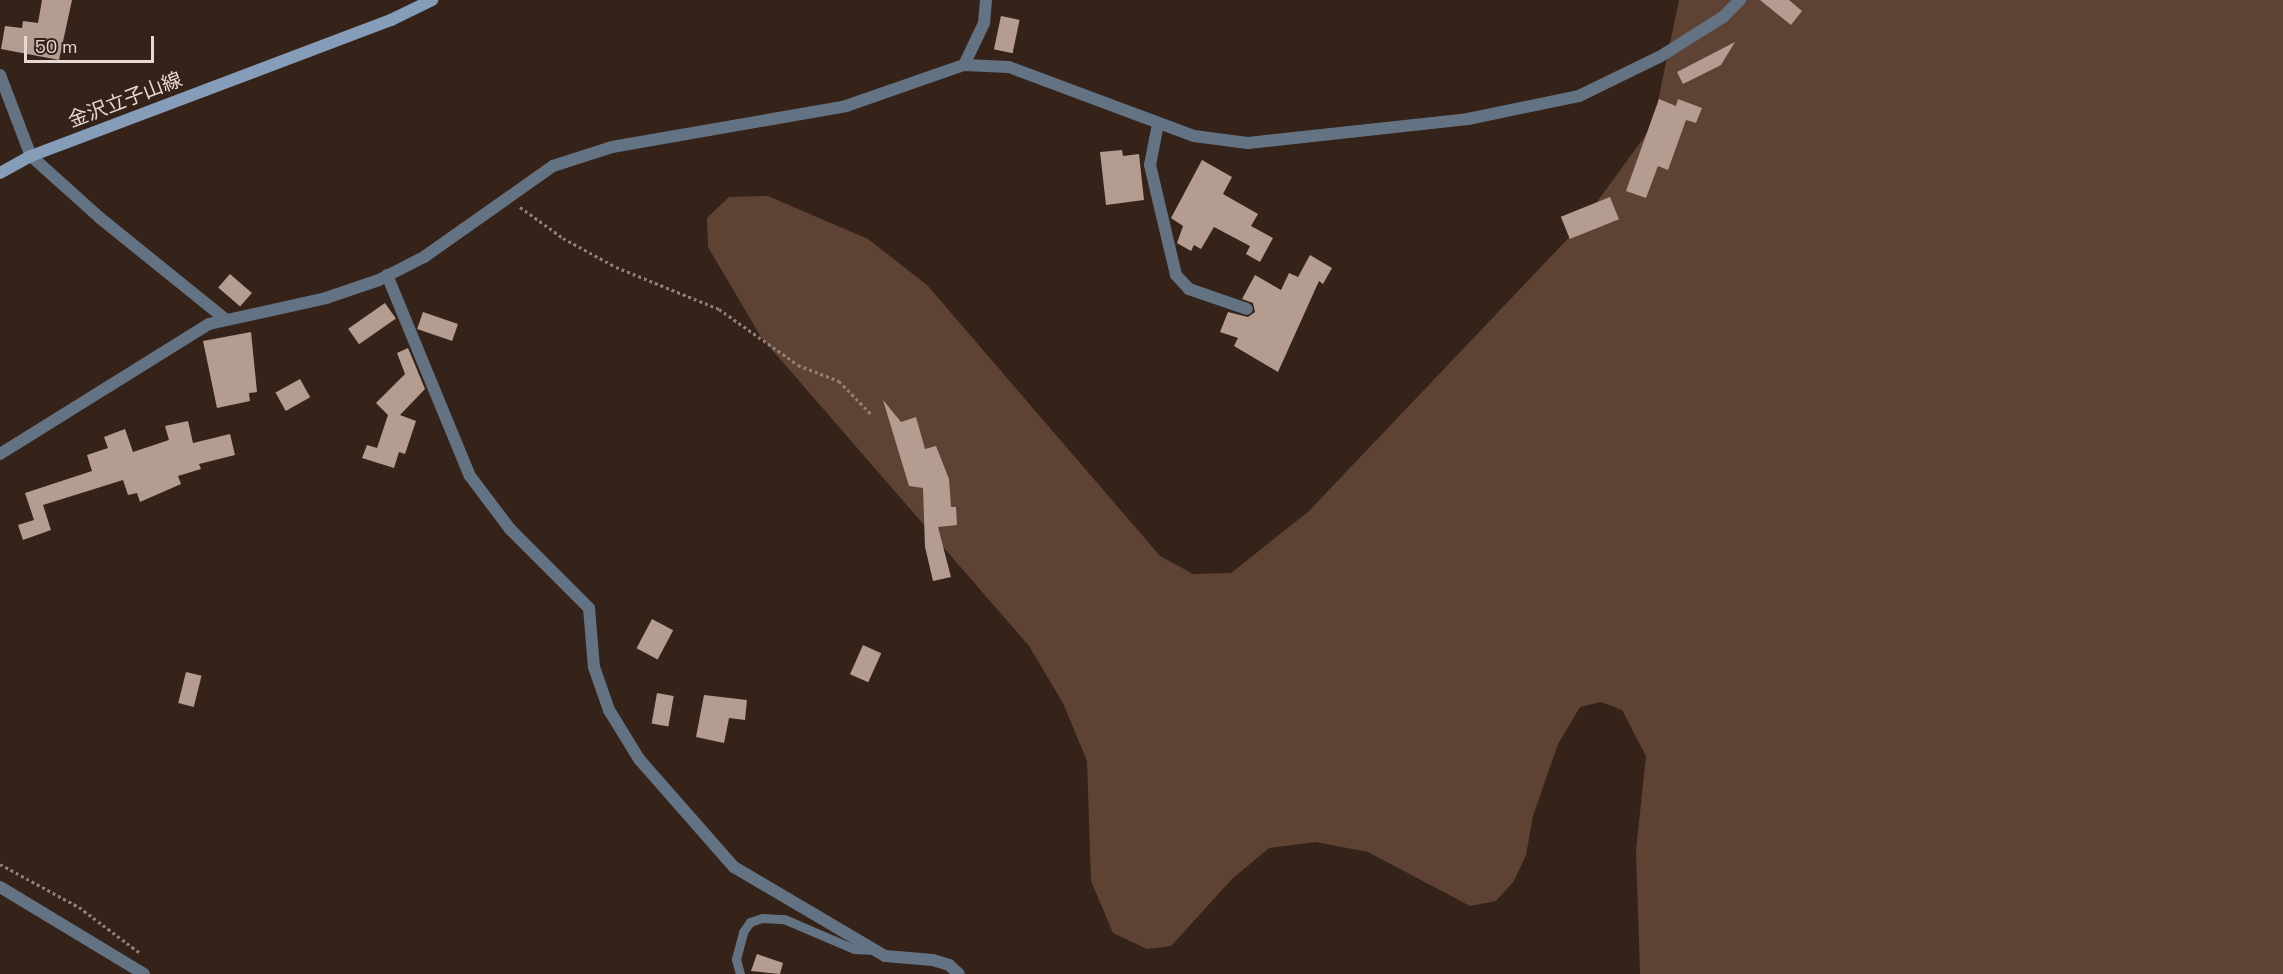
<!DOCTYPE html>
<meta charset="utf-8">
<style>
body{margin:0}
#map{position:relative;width:2283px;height:974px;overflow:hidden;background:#35231a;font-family:"Space Grotesk","Noto Sans JP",sans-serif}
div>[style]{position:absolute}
.green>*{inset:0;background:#5e4234}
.building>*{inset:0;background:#b49c91;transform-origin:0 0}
.path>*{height:3px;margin-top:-1.5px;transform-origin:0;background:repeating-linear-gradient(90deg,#908079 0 3px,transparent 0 6px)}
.lane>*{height:9px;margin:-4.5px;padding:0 4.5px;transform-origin:4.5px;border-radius:4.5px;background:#647384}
.street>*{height:12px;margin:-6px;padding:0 6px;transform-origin:6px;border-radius:6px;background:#647384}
.secondary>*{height:12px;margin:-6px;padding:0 6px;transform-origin:6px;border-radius:6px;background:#859db9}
span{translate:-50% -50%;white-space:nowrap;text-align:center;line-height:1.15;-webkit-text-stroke:6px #35231a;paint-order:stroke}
.street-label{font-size:20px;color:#e6d9d4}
.scale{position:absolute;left:24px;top:36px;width:130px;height:27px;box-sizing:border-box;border:3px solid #e6d9d4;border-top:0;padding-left:8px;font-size:18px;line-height:21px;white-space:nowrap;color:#e6d9d4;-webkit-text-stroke:4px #35231a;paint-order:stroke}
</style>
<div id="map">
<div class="green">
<i style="clip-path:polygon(1679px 0,2283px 0,2283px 974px,1640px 974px,1636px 850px,1646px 756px,1622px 710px,1601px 702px,1580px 707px,1558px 744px,1533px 816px,1526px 855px,1514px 881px,1496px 901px,1470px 906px,1368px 852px,1316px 842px,1269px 848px,1232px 879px,1171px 946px,1147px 949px,1113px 933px,1091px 881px,1087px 761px,1063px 703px,1029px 646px,761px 337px,708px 247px,707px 218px,729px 197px,768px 196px,868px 239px,927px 285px,1160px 556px,1193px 574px,1231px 573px,1308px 512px,1578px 228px,1653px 125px)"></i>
</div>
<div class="building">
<i style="clip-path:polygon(42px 0,72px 0,59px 60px,1px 49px,5px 26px,22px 28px,23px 21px,38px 23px)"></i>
<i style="clip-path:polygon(1760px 0,1789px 0,1802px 11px,1791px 25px)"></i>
<i style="left:1001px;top:16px;width:19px;height:34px;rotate:12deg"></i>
<i style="clip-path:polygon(1735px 42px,1721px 65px,1683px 84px,1677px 72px)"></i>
<i style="clip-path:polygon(1659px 99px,1676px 106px,1678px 99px,1702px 108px,1696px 123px,1686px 120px,1668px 170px,1658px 166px,1646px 198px,1626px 191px)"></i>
<i style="clip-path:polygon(1122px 150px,1123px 156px,1139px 154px,1144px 200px,1106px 205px,1100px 152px)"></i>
<i style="clip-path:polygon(1202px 160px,1232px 177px,1223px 194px,1258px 214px,1251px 226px,1273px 238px,1260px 262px,1246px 254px,1250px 246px,1214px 227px,1201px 249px,1194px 245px,1191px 251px,1177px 243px,1183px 226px,1171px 218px)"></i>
<i style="left:1610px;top:197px;width:24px;height:53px;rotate:68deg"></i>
<i style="clip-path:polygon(1310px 255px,1332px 268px,1323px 284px,1319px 281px,1278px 372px,1234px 346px,1238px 338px,1220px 332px,1228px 312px,1248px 317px,1255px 312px,1253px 303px,1242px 299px,1255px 275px,1281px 290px,1289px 273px,1298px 277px)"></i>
<i style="left:230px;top:274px;width:29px;height:18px;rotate:41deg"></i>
<i style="left:385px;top:303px;width:19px;height:45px;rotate:55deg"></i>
<i style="left:423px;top:312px;width:37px;height:18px;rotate:19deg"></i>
<i style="clip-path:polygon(251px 332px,257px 392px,249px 393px,250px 401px,217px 408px,203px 341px)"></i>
<i style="clip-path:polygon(408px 348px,425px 389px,400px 415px,416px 421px,405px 454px,399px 452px,394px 468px,362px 458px,367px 445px,377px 448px,388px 415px,376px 403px,405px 374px,397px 353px)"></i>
<i style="left:300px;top:379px;width:21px;height:28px;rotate:61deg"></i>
<i style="clip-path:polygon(883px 400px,901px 422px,916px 417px,925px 449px,936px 446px,949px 479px,951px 507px,956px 507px,957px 525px,938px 527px,951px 577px,933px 581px,925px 547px,923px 488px,909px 486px)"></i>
<i style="clip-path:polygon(188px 421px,193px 443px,230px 434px,235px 455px,199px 464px,201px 469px,178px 476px,181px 484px,140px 502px,137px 493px,128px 495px,123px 480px,43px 505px,51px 530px,23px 540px,18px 525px,34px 520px,25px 493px,92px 471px,87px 455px,108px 448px,104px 437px,125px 429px,133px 452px,169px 440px,165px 426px)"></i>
<i style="left:652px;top:619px;width:24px;height:33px;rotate:28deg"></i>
<i style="left:863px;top:645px;width:20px;height:32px;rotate:24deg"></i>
<i style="left:186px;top:672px;width:16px;height:32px;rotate:14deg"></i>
<i style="left:657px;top:693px;width:17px;height:31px;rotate:10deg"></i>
<i style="clip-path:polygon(704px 695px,747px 700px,745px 720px,729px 718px,724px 743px,696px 737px)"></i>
<i style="clip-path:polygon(757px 954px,783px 963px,780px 974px,751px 971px)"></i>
</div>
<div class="path">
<i style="left:520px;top:207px;width:53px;rotate:35.8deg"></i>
<i style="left:563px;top:238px;width:60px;rotate:28.7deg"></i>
<i style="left:616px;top:267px;width:111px;rotate:22.2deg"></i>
<i style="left:719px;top:309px;width:97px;rotate:35.3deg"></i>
<i style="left:798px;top:365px;width:44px;rotate:21.3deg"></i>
<i style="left:839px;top:381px;width:46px;rotate:45.9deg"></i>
<i style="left:0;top:864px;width:90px;rotate:28.6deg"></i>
<i style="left:79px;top:907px;width:76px;rotate:37deg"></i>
</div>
<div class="lane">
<i style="left:740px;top:974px;width:16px;rotate:-105deg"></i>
<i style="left:736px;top:959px;width:28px;rotate:-75deg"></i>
<i style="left:743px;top:932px;width:12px;rotate:-55deg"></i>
<i style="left:750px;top:922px;width:13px;rotate:-18deg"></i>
<i style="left:762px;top:918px;width:22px;rotate:3deg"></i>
<i style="left:784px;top:919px;width:76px;rotate:23.2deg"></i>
<i style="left:854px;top:949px;width:20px;rotate:3deg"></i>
</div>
<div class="street">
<i style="left:964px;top:65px;width:47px;rotate:-64.5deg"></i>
<i style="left:984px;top:23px;width:23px;rotate:-85deg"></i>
<i style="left:0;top:75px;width:87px;rotate:69.1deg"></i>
<i style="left:31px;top:156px;width:93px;rotate:41.9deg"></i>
<i style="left:100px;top:218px;width:161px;rotate:38.9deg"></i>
<i style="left:1158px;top:124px;width:42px;rotate:101deg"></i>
<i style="left:1150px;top:165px;width:113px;rotate:76.7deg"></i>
<i style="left:1176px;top:275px;width:19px;rotate:47deg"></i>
<i style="left:1189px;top:289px;width:61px;rotate:19deg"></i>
<i style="left:387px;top:275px;width:217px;rotate:67.6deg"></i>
<i style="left:470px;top:476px;width:66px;rotate:53deg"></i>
<i style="left:510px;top:529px;width:112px;rotate:45deg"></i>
<i style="left:589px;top:608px;width:59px;rotate:85.2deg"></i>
<i style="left:594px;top:667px;width:46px;rotate:70.8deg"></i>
<i style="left:609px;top:710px;width:57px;rotate:58.5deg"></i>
<i style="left:639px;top:759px;width:144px;rotate:48.7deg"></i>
<i style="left:734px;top:867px;width:175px;rotate:30.5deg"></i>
<i style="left:885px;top:956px;width:48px;rotate:4.8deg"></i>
<i style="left:933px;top:960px;width:17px;rotate:17deg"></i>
<i style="left:949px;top:965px;width:13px;rotate:42deg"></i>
<i style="left:0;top:454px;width:246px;rotate:-31.9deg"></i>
<i style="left:209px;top:324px;width:120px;rotate:-12.5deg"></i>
<i style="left:326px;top:298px;width:56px;rotate:-18.8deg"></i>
<i style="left:379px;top:280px;width:51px;rotate:-27.1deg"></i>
<i style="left:424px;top:257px;width:158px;rotate:-35.2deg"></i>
<i style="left:553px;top:166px;width:62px;rotate:-17.9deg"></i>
<i style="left:612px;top:147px;width:238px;rotate:-9.9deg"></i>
<i style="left:846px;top:106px;width:125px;rotate:-19.2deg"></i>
<i style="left:964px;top:65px;width:45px;rotate:2.5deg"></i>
<i style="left:1009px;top:67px;width:197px;rotate:20.5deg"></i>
<i style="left:1194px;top:136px;width:54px;rotate:7.4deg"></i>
<i style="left:1248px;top:143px;width:221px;rotate:-6.2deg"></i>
<i style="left:1468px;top:119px;width:113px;rotate:-11.7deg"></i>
<i style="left:1579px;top:96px;width:91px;rotate:-26deg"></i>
<i style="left:1661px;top:56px;width:73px;rotate:-32.2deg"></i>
<i style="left:1723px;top:17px;width:24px;rotate:-45deg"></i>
<i style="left:0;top:887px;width:168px;rotate:31.1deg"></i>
</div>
<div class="secondary">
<i style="left:0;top:173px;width:35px;rotate:-29deg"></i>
<i style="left:31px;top:156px;width:385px;rotate:-20.7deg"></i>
<i style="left:391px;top:20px;width:46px;rotate:-26deg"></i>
</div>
<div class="street-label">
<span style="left:125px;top:100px;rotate:-21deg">金沢立子山線</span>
</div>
<div class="scale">50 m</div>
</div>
